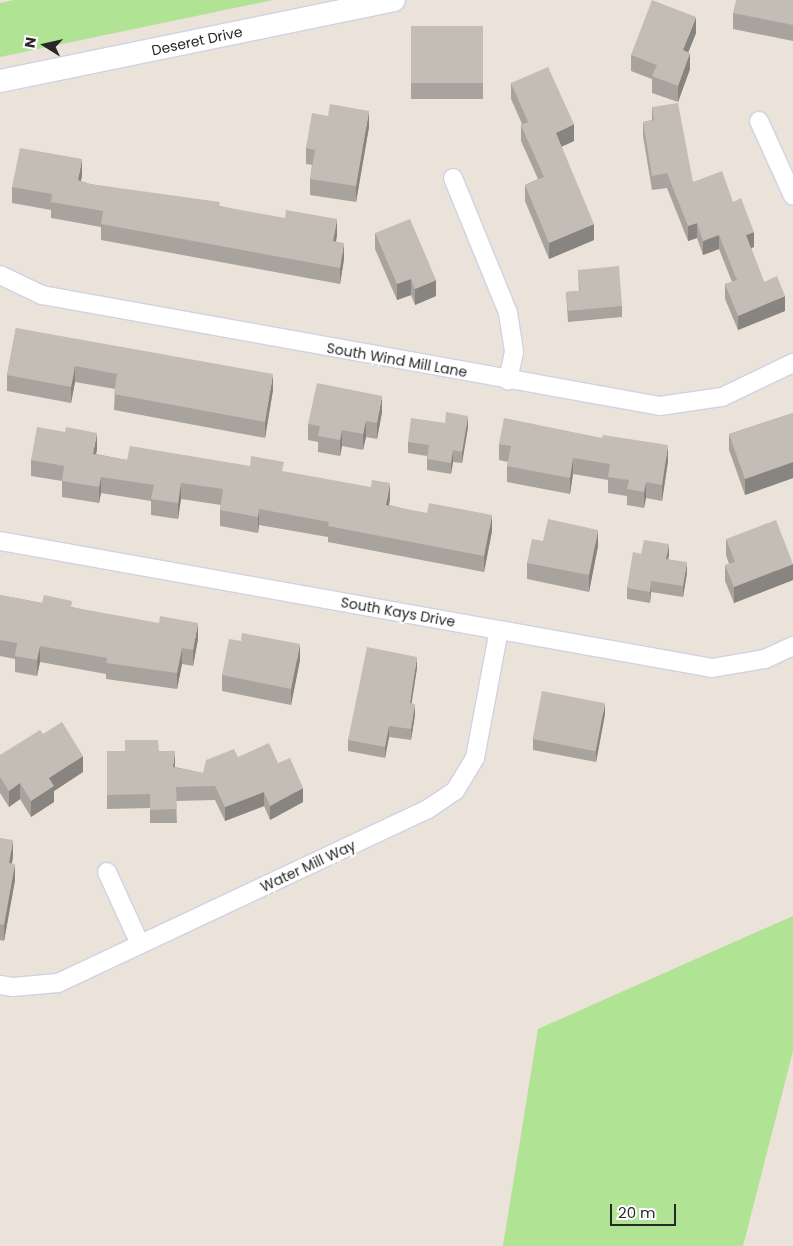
<!DOCTYPE html>
<style>
body{margin:0}
#map{position:relative;width:793px;height:1246px;overflow:hidden;background:#ebe3d9;font-family:Poppins,sans-serif}
div>[style]{position:absolute}
.green>*{inset:0;background:#b0e394}
.roads{filter:drop-shadow(1px 0 #cfd2e2) drop-shadow(-1px 0 #cfd2e2) drop-shadow(0 1px #cfd2e2) drop-shadow(0 -1px #cfd2e2)}
.minor>*{height:18px;margin:-9px;padding:0 9px;transform-origin:9px;border-radius:9px;background:#fff}
.tertiary>*{height:22px;margin:-11px;padding:0 11px;transform-origin:11px;border-radius:11px;background:#fff}
.wall>*{inset:0;background:#a8a39d;transform-origin:0 0}
.shaded-wall>*{inset:0;background:#88847f}
.building>*{inset:0;background:#c3bdb6;transform-origin:0 0}
span{translate:-50% -50%;white-space:nowrap;text-align:center;line-height:1.15;-webkit-text-stroke:4px #fff;paint-order:stroke}
.street-label{font-size:14px;color:#282828}
.north{position:absolute;left:20px;top:20px;width:50px;height:50px;-webkit-text-stroke:4px #fff;paint-order:stroke;rotate:280deg;font-size:14px;font-weight:700;line-height:20px;text-align:center;color:#282828}
.north::after{content:'';display:block;margin:auto;width:18px;height:22px;background:#282828;clip-path:polygon(50% 0,100% 100%,50% 72%,0 100%)}
.scale{position:absolute;left:610px;top:1204px;width:66px;height:22px;box-sizing:border-box;border:2px solid #282828;border-top:0;padding-left:6px;font-size:15px;line-height:18px;white-space:nowrap;color:#282828;-webkit-text-stroke:4px #fff;paint-order:stroke}
</style>
<div id="map">
<div class="green">
<i style="clip-path:polygon(14px 0,273px 0,0 57px,0 3px)"></i>
<i style="clip-path:polygon(793px 916px,793px 1051px,743px 1246px,503px 1246px,538px 1029px)"></i>
</div>
<div class="roads">
<div class="minor">
<i style="left:759px;top:121px;width:82px;rotate:65.6deg"></i>
<i style="left:453px;top:178px;width:146px;rotate:67.8deg"></i>
<i style="left:508px;top:313px;width:39px;rotate:81deg"></i>
<i style="left:514px;top:352px;width:29px;rotate:102deg"></i>
<i style="left:0;top:275px;width:47px;rotate:25.5deg"></i>
<i style="left:42px;top:295px;width:628px;rotate:10.18deg"></i>
<i style="left:660px;top:406px;width:63px;rotate:-8.3deg"></i>
<i style="left:722px;top:397px;width:79px;rotate:-25.6deg"></i>
<i style="left:0;top:541px;width:723px;rotate:10.11deg"></i>
<i style="left:712px;top:668px;width:54px;rotate:-9.6deg"></i>
<i style="left:765px;top:659px;width:31px;rotate:-25deg"></i>
<i style="left:107px;top:872px;width:79px;rotate:65.4deg"></i>
<i style="left:0;top:985px;width:13px;rotate:9deg"></i>
<i style="left:13px;top:987px;width:45px;rotate:-5.1deg"></i>
<i style="left:58px;top:983px;width:409px;rotate:-25.2deg"></i>
<i style="left:428px;top:809px;width:32px;rotate:-34deg"></i>
<i style="left:455px;top:791px;width:39px;rotate:-59deg"></i>
<i style="left:475px;top:758px;width:130px;rotate:-79.4deg"></i>
</div>
<div class="tertiary">
<i style="left:0;top:81px;width:402px;rotate:-11.6deg"></i>
</div>
</div>
<div class="wall">
<i style="clip-path:polygon(793px 0,793px 41px,733px 29px,733px 13px)"></i>
<i style="left:411px;top:26px;width:72px;height:73px"></i>
<i style="clip-path:polygon(696px 33px,688px 52px,690px 69px,678px 102px,652px 93px,652px 79px,631px 71px,631px 55px)"></i>
<i style="clip-path:polygon(511px 83px,574px 141px,561px 147px,594px 240px,549px 259px,525px 201px,525px 185px,538px 179px,521px 141px,521px 125px,522px 124px,511px 99px)"></i>
<i style="clip-path:polygon(652px 107px,693px 182px,733px 202px,754px 247px,751px 248px,764px 282px,785px 311px,738px 330px,725px 299px,725px 284px,732px 282px,719px 249px,703px 255px,697px 238px,688px 241px,667px 188px,652px 190px,643px 136px,643px 122px,652px 120px)"></i>
<i style="clip-path:polygon(369px 127px,356px 202px,310px 195px,310px 179px,312px 165px,306px 164px,306px 148px)"></i>
<i style="clip-path:polygon(82px 175px,81px 181px,90px 184px,220px 206px,337px 235px,336px 242px,344px 259px,340px 284px,101px 240px,101px 227px,51px 218px,51px 210px,12px 203px,12px 187px)"></i>
<i style="clip-path:polygon(375px 233px,436px 296px,415px 305px,411px 295px,397px 300px,375px 249px)"></i>
<i style="clip-path:polygon(578px 270px,622px 306px,622px 317px,568px 322px,566px 292px,579px 291px)"></i>
<i style="clip-path:polygon(16px 328px,273px 390px,265px 438px,114px 410px,115px 389px,75px 382px,71px 403px,7px 391px,7px 375px)"></i>
<i style="clip-path:polygon(382px 412px,377px 439px,366px 437px,363px 450px,342px 446px,340px 456px,318px 452px,318px 442px,308px 440px,308px 424px)"></i>
<i style="clip-path:polygon(793px 413px,793px 478px,745px 495px,729px 450px,729px 434px)"></i>
<i style="clip-path:polygon(468px 427px,462px 463px,453px 462px,451px 474px,427px 470px,427px 456px,408px 453px,408px 442px)"></i>
<i style="clip-path:polygon(65px 432px,97px 449px,96px 454px,127px 460px,284px 472px,390px 499px,389px 505px,492px 531px,484px 572px,328px 542px,328px 537px,259px 525px,258px 533px,220px 526px,220px 510px,221px 505px,181px 499px,178px 519px,151px 515px,151px 501px,101px 493px,99px 503px,62px 497px,62px 481px,31px 476px,31px 460px)"></i>
<i style="clip-path:polygon(499px 444px,668px 461px,662px 501px,646px 498px,644px 508px,627px 505px,627px 496px,608px 493px,608px 480px,573px 474px,570px 494px,507px 482px,507px 466px,508px 462px,499px 460px)"></i>
<i style="clip-path:polygon(726px 539px,793px 580px,734px 603px,725px 581px,725px 565px,729px 564px,726px 555px)"></i>
<i style="clip-path:polygon(543px 541px,598px 546px,589px 592px,527px 579px,527px 563px)"></i>
<i style="clip-path:polygon(641px 554px,669px 555px,668px 559px,687px 573px,683px 597px,651px 592px,650px 603px,627px 599px,627px 588px)"></i>
<i style="clip-path:polygon(0 595px,42px 603px,72px 607px,198px 639px,193px 666px,182px 664px,177px 689px,106px 679px,106px 674px,40px 662px,37px 676px,15px 672px,15px 659px,0 656px)"></i>
<i style="clip-path:polygon(300px 660px,291px 705px,222px 691px,222px 675px)"></i>
<i style="clip-path:polygon(417px 668px,411px 703px,415px 715px,411px 740px,389px 737px,385px 758px,348px 751px,348px 740px)"></i>
<i style="clip-path:polygon(605px 714px,596px 762px,533px 750px,533px 739px)"></i>
<i style="clip-path:polygon(43px 734px,83px 772px,54px 791px,54px 802px,31px 817px,20px 799px,9px 807px,0 793px,0 755px)"></i>
<i style="clip-path:polygon(107px 751px,159px 751px,175px 765px,175px 767px,203px 773px,238px 757px,278px 763px,303px 802px,270px 820px,264px 806px,225px 821px,215px 800px,176px 801px,177px 823px,150px 823px,150px 808px,107px 809px)"></i>
<i style="clip-path:polygon(0 838px,13px 856px,12px 864px,15px 880px,4px 941px,0 940px)"></i>
</div>
<div class="shaded-wall">
<i style="clip-path:polygon(696px 17px,696px 33px,683px 66px,683px 50px)"></i>
<i style="clip-path:polygon(690px 53px,690px 69px,678px 102px,678px 86px)"></i>
<i style="clip-path:polygon(369px 111px,369px 127px,356px 202px,356px 186px)"></i>
<i style="clip-path:polygon(574px 124px,574px 141px,556px 149px,556px 133px)"></i>
<i style="clip-path:polygon(82px 159px,82px 175px,78px 196px,78px 180px)"></i>
<i style="clip-path:polygon(337px 219px,337px 235px,333px 257px,333px 241px)"></i>
<i style="clip-path:polygon(697px 223px,697px 238px,688px 241px,688px 226px)"></i>
<i style="clip-path:polygon(594px 224px,594px 240px,549px 259px,549px 243px)"></i>
<i style="clip-path:polygon(754px 232px,754px 247px,746px 250px,746px 235px)"></i>
<i style="clip-path:polygon(719px 235px,719px 249px,703px 255px,703px 241px)"></i>
<i style="clip-path:polygon(344px 243px,344px 259px,340px 284px,340px 268px)"></i>
<i style="clip-path:polygon(411px 279px,411px 295px,397px 300px,397px 284px)"></i>
<i style="clip-path:polygon(436px 280px,436px 296px,415px 305px,415px 289px)"></i>
<i style="clip-path:polygon(785px 296px,785px 311px,738px 330px,738px 316px)"></i>
<i style="clip-path:polygon(75px 366px,75px 382px,71px 403px,71px 387px)"></i>
<i style="clip-path:polygon(273px 374px,273px 390px,265px 438px,265px 422px)"></i>
<i style="clip-path:polygon(382px 396px,382px 412px,377px 439px,377px 423px)"></i>
<i style="clip-path:polygon(468px 416px,468px 427px,462px 463px,462px 452px)"></i>
<i style="clip-path:polygon(366px 421px,366px 437px,363px 450px,363px 434px)"></i>
<i style="clip-path:polygon(342px 430px,342px 446px,340px 456px,340px 440px)"></i>
<i style="clip-path:polygon(97px 433px,97px 449px,93px 470px,93px 454px)"></i>
<i style="clip-path:polygon(668px 445px,668px 461px,662px 501px,662px 485px)"></i>
<i style="clip-path:polygon(453px 450px,453px 462px,451px 474px,451px 463px)"></i>
<i style="clip-path:polygon(573px 458px,573px 474px,570px 494px,570px 478px)"></i>
<i style="clip-path:polygon(793px 462px,793px 478px,745px 495px,745px 479px)"></i>
<i style="clip-path:polygon(101px 477px,101px 493px,99px 503px,99px 487px)"></i>
<i style="clip-path:polygon(646px 482px,646px 498px,644px 508px,644px 492px)"></i>
<i style="clip-path:polygon(181px 483px,181px 499px,178px 519px,178px 503px)"></i>
<i style="clip-path:polygon(390px 483px,390px 499px,386px 521px,386px 505px)"></i>
<i style="clip-path:polygon(259px 509px,259px 525px,258px 533px,258px 517px)"></i>
<i style="clip-path:polygon(492px 515px,492px 531px,484px 572px,484px 556px)"></i>
<i style="clip-path:polygon(598px 530px,598px 546px,589px 592px,589px 575px)"></i>
<i style="clip-path:polygon(669px 544px,669px 555px,666px 570px,666px 559px)"></i>
<i style="clip-path:polygon(687px 562px,687px 573px,683px 597px,683px 586px)"></i>
<i style="clip-path:polygon(793px 564px,793px 580px,734px 603px,734px 587px)"></i>
<i style="clip-path:polygon(651px 581px,651px 592px,650px 603px,650px 592px)"></i>
<i style="clip-path:polygon(198px 623px,198px 639px,193px 666px,193px 650px)"></i>
<i style="clip-path:polygon(300px 644px,300px 660px,291px 705px,291px 689px)"></i>
<i style="clip-path:polygon(40px 646px,40px 662px,37px 676px,37px 660px)"></i>
<i style="clip-path:polygon(182px 648px,182px 664px,177px 689px,177px 673px)"></i>
<i style="clip-path:polygon(417px 657px,417px 668px,410px 714px,410px 703px)"></i>
<i style="clip-path:polygon(605px 703px,605px 714px,596px 762px,596px 751px)"></i>
<i style="clip-path:polygon(415px 704px,415px 715px,411px 740px,411px 729px)"></i>
<i style="clip-path:polygon(389px 726px,389px 737px,385px 758px,385px 747px)"></i>
<i style="clip-path:polygon(175px 751px,175px 765px,173px 781px,173px 767px)"></i>
<i style="clip-path:polygon(83px 756px,83px 772px,54px 791px,54px 802px,31px 817px,31px 801px,49px 778px)"></i>
<i style="clip-path:polygon(20px 783px,20px 799px,9px 807px,9px 791px)"></i>
<i style="clip-path:polygon(303px 788px,303px 802px,270px 820px,270px 806px)"></i>
<i style="clip-path:polygon(264px 792px,264px 806px,225px 821px,225px 807px)"></i>
<i style="clip-path:polygon(13px 840px,13px 856px,9px 879px,9px 863px)"></i>
<i style="clip-path:polygon(15px 864px,15px 880px,4px 941px,4px 925px)"></i>
</div>
<div class="building">
<i style="clip-path:polygon(652px 0,696px 17px,683px 50px,690px 53px,678px 86px,652px 76px,657px 65px,631px 55px)"></i>
<i style="clip-path:polygon(736px 0,793px 0,793px 25px,733px 13px)"></i>
<i style="left:411px;top:26px;width:72px;height:57px"></i>
<i style="clip-path:polygon(548px 67px,574px 124px,556px 133px,594px 224px,549px 243px,525px 185px,544px 177px,521px 125px,528px 122px,511px 83px)"></i>
<i style="clip-path:polygon(678px 103px,693px 182px,722px 171px,733px 202px,741px 198px,754px 232px,746px 235px,764px 282px,777px 276px,785px 296px,738px 316px,725px 284px,737px 280px,719px 235px,703px 241px,697px 223px,688px 226px,667px 173px,652px 176px,643px 122px,654px 120px,652px 107px)"></i>
<i style="clip-path:polygon(330px 104px,369px 111px,356px 186px,310px 179px,315px 150px,306px 148px,312px 113px,328px 116px)"></i>
<i style="clip-path:polygon(20px 148px,82px 159px,78px 180px,90px 184px,220px 202px,219px 206px,285px 218px,286px 210px,337px 219px,333px 241px,344px 243px,340px 268px,101px 224px,103px 211px,51px 202px,52px 194px,12px 187px)"></i>
<i style="clip-path:polygon(410px 219px,436px 280px,415px 289px,411px 279px,397px 284px,375px 233px)"></i>
<i style="clip-path:polygon(619px 266px,622px 306px,568px 311px,566px 292px,580px 291px,578px 270px)"></i>
<i style="clip-path:polygon(16px 328px,273px 374px,265px 422px,114px 394px,117px 374px,75px 366px,71px 387px,7px 375px)"></i>
<i style="clip-path:polygon(317px 383px,382px 396px,377px 423px,366px 421px,363px 434px,342px 430px,340px 440px,318px 436px,320px 426px,308px 424px)"></i>
<i style="clip-path:polygon(446px 412px,468px 416px,462px 452px,453px 450px,451px 463px,427px 459px,429px 445px,408px 442px,411px 418px,445px 423px)"></i>
<i style="clip-path:polygon(793px 413px,793px 462px,745px 479px,729px 434px)"></i>
<i style="clip-path:polygon(504px 418px,602px 438px,603px 435px,668px 445px,662px 485px,646px 482px,644px 492px,627px 489px,629px 480px,608px 477px,610px 464px,573px 458px,570px 478px,507px 466px,511px 446px,499px 444px)"></i>
<i style="clip-path:polygon(37px 427px,65px 432px,66px 427px,97px 433px,93px 454px,127px 460px,130px 446px,250px 466px,251px 456px,284px 462px,282px 471px,371px 487px,372px 480px,390px 483px,386px 505px,427px 513px,429px 503px,492px 515px,484px 556px,328px 526px,329px 522px,259px 509px,258px 517px,220px 510px,223px 489px,181px 483px,178px 503px,151px 499px,154px 485px,101px 477px,99px 487px,62px 481px,64px 466px,31px 460px)"></i>
<i style="clip-path:polygon(548px 519px,598px 530px,589px 575px,527px 563px,532px 539px,543px 541px)"></i>
<i style="clip-path:polygon(776px 520px,793px 564px,734px 587px,725px 565px,735px 562px,726px 539px)"></i>
<i style="clip-path:polygon(644px 540px,669px 544px,666px 559px,687px 562px,683px 586px,651px 581px,650px 592px,627px 588px,633px 552px,641px 554px)"></i>
<i style="clip-path:polygon(0 595px,42px 603px,44px 595px,72px 601px,71px 607px,159px 623px,160px 616px,198px 623px,193px 650px,182px 648px,177px 673px,106px 663px,107px 658px,40px 646px,37px 660px,15px 656px,17px 643px,0 640px)"></i>
<i style="clip-path:polygon(242px 633px,300px 644px,291px 689px,222px 675px,229px 639px,241px 641px)"></i>
<i style="clip-path:polygon(367px 647px,417px 657px,410px 703px,415px 704px,411px 729px,389px 726px,385px 747px,348px 740px)"></i>
<i style="left:542px;top:691px;width:64px;height:49px;rotate:11deg"></i>
<i style="clip-path:polygon(62px 722px,83px 756px,49px 778px,54px 786px,31px 801px,20px 783px,9px 791px,0 777px,0 755px,40px 730px,43px 734px)"></i>
<i style="clip-path:polygon(125px 740px,158px 740px,159px 751px,175px 751px,173px 767px,203px 773px,206px 760px,234px 749px,238px 757px,269px 743px,278px 763px,290px 758px,303px 788px,270px 806px,264px 792px,225px 807px,215px 786px,176px 787px,177px 809px,150px 810px,150px 794px,107px 795px,107px 751px,125px 751px)"></i>
<i style="clip-path:polygon(0 838px,13px 840px,9px 863px,15px 864px,4px 925px,0 924px)"></i>
</div>
<div class="street-label">
<span style="left:197px;top:41px;rotate:-12deg">Deseret Drive</span>
<span style="left:397px;top:360px;rotate:10deg">South Wind Mill Lane</span>
<span style="left:398px;top:612px;rotate:10deg">South Kays Drive</span>
<span style="left:308px;top:866px;rotate:-25deg">Water Mill Way</span>
</div>
<div class="north">N</div>
<div class="scale">20 m</div>
</div>
